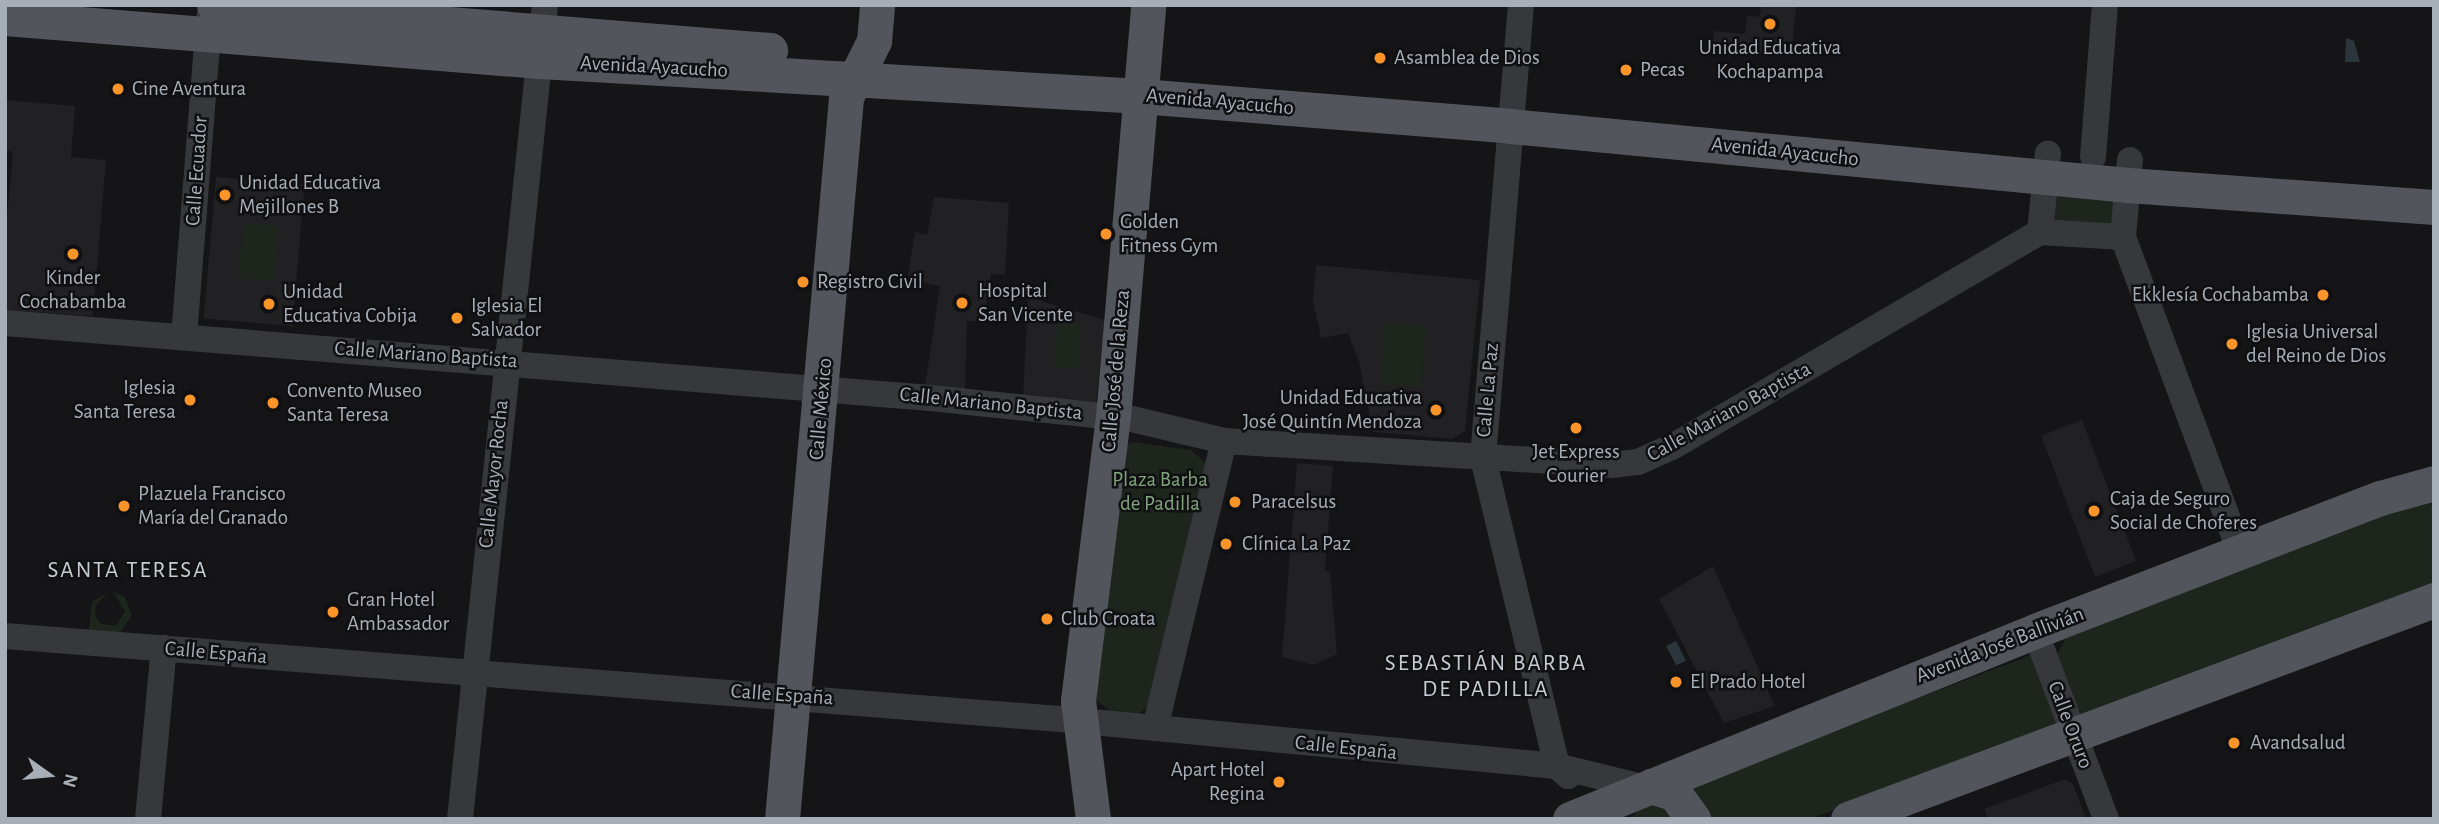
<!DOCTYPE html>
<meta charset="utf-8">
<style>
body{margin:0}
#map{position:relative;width:2439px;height:824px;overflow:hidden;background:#151517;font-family:"Alegreya Sans",sans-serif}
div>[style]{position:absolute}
.built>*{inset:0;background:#212124;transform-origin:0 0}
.green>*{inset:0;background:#1d251d;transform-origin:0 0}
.water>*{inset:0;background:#2a363c;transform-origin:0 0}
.minor>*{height:26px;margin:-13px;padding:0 13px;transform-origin:13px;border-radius:13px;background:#36383c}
.major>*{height:35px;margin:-17.5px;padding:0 17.5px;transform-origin:17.5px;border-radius:17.5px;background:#52555b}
.dots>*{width:19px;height:19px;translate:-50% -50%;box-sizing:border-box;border:4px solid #101012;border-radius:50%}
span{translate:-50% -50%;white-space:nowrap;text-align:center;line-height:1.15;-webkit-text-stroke:5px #101012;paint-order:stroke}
.poi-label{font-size:21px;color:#a6aeb8}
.left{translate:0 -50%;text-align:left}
.right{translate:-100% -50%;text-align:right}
.street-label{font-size:21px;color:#a6aeb8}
.park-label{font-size:21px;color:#80a47c}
.neighbourhood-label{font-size:23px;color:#c7ccd4;letter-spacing:2px}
.frame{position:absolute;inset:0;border:7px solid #a6aeb8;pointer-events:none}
.north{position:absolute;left:14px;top:740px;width:70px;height:70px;-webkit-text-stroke:5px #101012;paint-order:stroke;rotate:105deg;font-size:19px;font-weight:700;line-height:28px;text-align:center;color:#a6aeb8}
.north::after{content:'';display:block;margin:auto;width:24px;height:32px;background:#a6aeb8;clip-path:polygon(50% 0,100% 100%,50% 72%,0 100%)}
</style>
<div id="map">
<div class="built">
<i style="clip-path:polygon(1761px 5px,1796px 5px,1791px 56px,1712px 48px,1714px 31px,1745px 34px,1747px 15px,1760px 17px)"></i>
<i style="clip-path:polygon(5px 100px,75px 106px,71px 157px,106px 160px,93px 316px,5px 310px,5px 239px,13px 152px,5px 150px)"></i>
<i style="left:216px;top:177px;width:89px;height:142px;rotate:5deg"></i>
<i style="clip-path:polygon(934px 197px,1009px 203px,1005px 275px,991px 274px,984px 322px,967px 321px,965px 390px,925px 386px,940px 286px,907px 280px,915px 232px,927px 235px)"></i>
<i style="clip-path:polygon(1316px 265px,1480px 280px,1465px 431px,1452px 439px,1373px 432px,1359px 362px,1348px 333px,1321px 338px,1313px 301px)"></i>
<i style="clip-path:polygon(1028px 297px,1105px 320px,1096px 402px,1023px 396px)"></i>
<i style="left:2082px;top:420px;width:151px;height:44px;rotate:69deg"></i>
<i style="clip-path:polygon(1297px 463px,1333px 466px,1325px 571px,1330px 571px,1337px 654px,1314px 665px,1282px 657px)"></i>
<i style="clip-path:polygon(1713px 566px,1775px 706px,1724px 723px,1659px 599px)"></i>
<i style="clip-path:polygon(2065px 779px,2073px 784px,2086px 819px,1988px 819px,1984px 809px)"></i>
</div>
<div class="green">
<i style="clip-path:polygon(2103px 192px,2119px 204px,2110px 228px,2052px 220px,2053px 195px)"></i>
<i style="left:243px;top:223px;width:35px;height:55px;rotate:5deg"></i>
<i style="left:1057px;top:322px;width:24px;height:46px;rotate:2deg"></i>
<i style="left:1385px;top:322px;width:41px;height:63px;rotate:4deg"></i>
<i style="clip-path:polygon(1134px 442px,1191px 450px,1208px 465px,1148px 707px,1137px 715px,1113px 713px,1096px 700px,1092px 689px,1125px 444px)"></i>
<i style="clip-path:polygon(2434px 494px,2434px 586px,2079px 717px,2055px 658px,2065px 639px)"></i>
<i style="clip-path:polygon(108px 592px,96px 605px,95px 615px,101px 624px,116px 626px,125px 611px,113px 592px,125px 597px,132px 615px,120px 633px,89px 630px,92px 602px)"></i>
<i style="clip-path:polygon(2032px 655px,2059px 722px,2056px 728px,1810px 819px,1704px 819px,1690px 784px)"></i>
<i style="clip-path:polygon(1652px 803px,1662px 803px,1680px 819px,1632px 819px,1636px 812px)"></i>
</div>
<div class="water">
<i style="clip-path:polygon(2346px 38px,2354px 41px,2360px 62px,2345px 62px)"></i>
<i style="left:1676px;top:641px;width:22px;height:11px;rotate:63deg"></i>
</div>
<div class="minor">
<i style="left:1521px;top:5px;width:455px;rotate:94.8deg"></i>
<i style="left:1483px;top:458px;width:317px;rotate:76.5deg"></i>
<i style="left:1557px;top:766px;width:15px;rotate:42deg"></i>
<i style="left:2093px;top:157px;width:152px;rotate:-85.5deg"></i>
<i style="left:2130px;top:160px;width:77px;rotate:95.2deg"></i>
<i style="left:2123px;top:237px;width:336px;rotate:69.6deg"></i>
<i style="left:2040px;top:232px;width:79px;rotate:-84.2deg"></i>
<i style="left:5px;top:323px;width:928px;rotate:4.64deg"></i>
<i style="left:930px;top:398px;width:203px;rotate:5.9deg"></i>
<i style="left:1132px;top:419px;width:95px;rotate:13.4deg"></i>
<i style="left:1224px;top:441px;width:389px;rotate:3.5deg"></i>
<i style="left:1612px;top:465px;width:26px;rotate:-7deg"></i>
<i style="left:1638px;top:462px;width:37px;rotate:-24deg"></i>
<i style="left:1672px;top:447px;width:426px;rotate:-30.3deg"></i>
<i style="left:2040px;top:232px;width:83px;rotate:3.4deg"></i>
<i style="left:184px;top:337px;width:321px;rotate:-85.5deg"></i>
<i style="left:2035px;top:631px;width:201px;rotate:69.3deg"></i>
<i style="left:5px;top:636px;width:1058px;rotate:4.5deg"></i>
<i style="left:1060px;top:719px;width:499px;rotate:5.4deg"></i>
<i style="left:1557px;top:766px;width:92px;rotate:13.9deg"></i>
<i style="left:1155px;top:728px;width:295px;rotate:-76.5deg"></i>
<i style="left:148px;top:819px;width:172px;rotate:-84.7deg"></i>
<i style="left:460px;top:819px;width:818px;rotate:-84.04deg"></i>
</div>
<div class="major">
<i style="left:214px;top:5px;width:558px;rotate:4.63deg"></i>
<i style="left:5px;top:18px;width:537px;rotate:4.6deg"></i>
<i style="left:540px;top:61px;width:602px;rotate:3.33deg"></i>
<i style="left:1141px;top:96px;width:370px;rotate:4.6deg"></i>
<i style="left:1510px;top:126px;width:621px;rotate:5.45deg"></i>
<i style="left:2128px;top:185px;width:307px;rotate:4.1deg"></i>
<i style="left:1651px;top:786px;width:25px;rotate:18deg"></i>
<i style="left:1675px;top:794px;width:31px;rotate:54deg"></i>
<i style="left:782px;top:819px;width:725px;rotate:-84.93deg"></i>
<i style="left:846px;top:97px;width:63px;rotate:-63.4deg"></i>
<i style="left:874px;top:41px;width:36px;rotate:-85deg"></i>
<i style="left:1093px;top:819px;width:119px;rotate:-97.2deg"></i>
<i style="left:1078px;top:701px;width:286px;rotate:-83deg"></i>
<i style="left:1113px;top:417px;width:413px;rotate:-85.1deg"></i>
<i style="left:1570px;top:819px;width:502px;rotate:-22.01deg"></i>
<i style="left:2035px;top:631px;width:370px;rotate:-21.1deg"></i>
<i style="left:2380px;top:498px;width:56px;rotate:-15.5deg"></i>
<i style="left:1848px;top:819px;width:626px;rotate:-20.49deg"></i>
</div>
<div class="dots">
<i style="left:1770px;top:24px;background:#fb9529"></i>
<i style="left:1380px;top:58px;background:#fb9529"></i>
<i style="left:1626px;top:70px;background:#fb9529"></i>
<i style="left:118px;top:89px;background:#fb9529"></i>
<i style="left:225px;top:195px;background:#fb9529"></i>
<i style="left:1106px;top:234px;background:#fb9529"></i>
<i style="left:73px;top:254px;background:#fb9529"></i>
<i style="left:803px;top:282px;background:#fb9529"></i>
<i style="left:2323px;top:295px;background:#fb9529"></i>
<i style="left:962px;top:303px;background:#fb9529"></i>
<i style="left:269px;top:304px;background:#fb9529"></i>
<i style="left:457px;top:318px;background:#fb9529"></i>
<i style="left:2232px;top:344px;background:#fb9529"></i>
<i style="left:190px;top:400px;background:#fb9529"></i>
<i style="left:273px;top:403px;background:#fb9529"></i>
<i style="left:1436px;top:410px;background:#fb9529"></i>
<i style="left:1576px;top:428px;background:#fb9529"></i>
<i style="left:1235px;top:502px;background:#fb9529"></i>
<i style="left:124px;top:506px;background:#fb9529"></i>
<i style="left:2094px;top:511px;background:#fb9529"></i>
<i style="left:1226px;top:544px;background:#fb9529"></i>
<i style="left:333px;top:612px;background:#fb9529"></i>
<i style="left:1047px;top:619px;background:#fb9529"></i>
<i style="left:1676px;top:682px;background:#fb9529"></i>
<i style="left:2234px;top:743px;background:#fb9529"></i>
<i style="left:1279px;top:782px;background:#fb9529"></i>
</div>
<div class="poi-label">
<span style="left:1770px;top:60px">Unidad Educativa<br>Kochapampa</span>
<span class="left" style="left:1394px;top:58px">Asamblea de Dios</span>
<span class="left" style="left:1640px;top:70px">Pecas</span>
<span class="left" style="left:132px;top:89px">Cine Aventura</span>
<span class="left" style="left:239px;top:195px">Unidad Educativa<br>Mejillones B</span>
<span class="left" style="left:1120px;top:234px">Golden<br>Fitness Gym</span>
<span style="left:73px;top:290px">Kinder<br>Cochabamba</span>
<span class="left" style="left:817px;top:282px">Registro Civil</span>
<span class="left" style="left:978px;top:303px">Hospital<br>San Vicente</span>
<span class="left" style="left:283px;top:304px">Unidad<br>Educativa Cobija</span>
<span class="right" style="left:2309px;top:295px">Ekklesía Cochabamba</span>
<span class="left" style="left:471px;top:318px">Iglesia El<br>Salvador</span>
<span class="left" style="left:2246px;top:344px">Iglesia Universal<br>del Reino de Dios</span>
<span class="right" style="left:176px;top:400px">Iglesia<br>Santa Teresa</span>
<span class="left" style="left:287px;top:403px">Convento Museo<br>Santa Teresa</span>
<span class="right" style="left:1422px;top:410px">Unidad Educativa<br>José Quintín Mendoza</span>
<span style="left:1576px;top:464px">Jet Express<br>Courier</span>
<span class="left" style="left:138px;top:506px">Plazuela Francisco<br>María del Granado</span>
<span class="left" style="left:2110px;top:511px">Caja de Seguro<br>Social de Choferes</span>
<span class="left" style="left:1251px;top:502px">Paracelsus</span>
<span class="left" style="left:1242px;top:544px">Clínica La Paz</span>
<span class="left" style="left:347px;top:612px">Gran Hotel<br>Ambassador</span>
<span class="left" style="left:1061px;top:619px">Club Croata</span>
<span class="left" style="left:1690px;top:682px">El Prado Hotel</span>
<span class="left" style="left:2250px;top:743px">Avandsalud</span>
<span class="right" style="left:1265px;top:782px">Apart Hotel<br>Regina</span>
</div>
<div class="street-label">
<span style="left:654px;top:67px;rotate:3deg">Avenida Ayacucho</span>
<span style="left:1220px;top:102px;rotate:5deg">Avenida Ayacucho</span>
<span style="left:1785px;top:152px;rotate:6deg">Avenida Ayacucho</span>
<span style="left:197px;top:171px;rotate:-86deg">Calle Ecuador</span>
<span style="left:426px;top:355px;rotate:4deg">Calle Mariano Baptista</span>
<span style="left:1116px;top:371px;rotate:-85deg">Calle José de la Reza</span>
<span style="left:1488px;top:390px;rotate:-85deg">Calle La Paz</span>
<span style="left:991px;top:404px;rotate:6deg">Calle Mariano Baptista</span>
<span style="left:821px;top:409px;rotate:-85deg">Calle México</span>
<span style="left:1729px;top:412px;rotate:-29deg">Calle Mariano Baptista</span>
<span style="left:494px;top:474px;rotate:-84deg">Calle Mayor Rocha</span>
<span style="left:2000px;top:645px;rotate:-21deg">Avenida José Ballivián</span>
<span style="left:216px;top:653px;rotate:5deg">Calle España</span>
<span style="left:782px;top:695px;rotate:4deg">Calle España</span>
<span style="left:2070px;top:725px;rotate:69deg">Calle Oruro</span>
<span style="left:1346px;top:748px;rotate:6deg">Calle España</span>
</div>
<div class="park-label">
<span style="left:1160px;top:492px">Plaza Barba<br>de Padilla</span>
</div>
<div class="neighbourhood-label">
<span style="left:128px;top:571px">SANTA TERESA</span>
<span style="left:1486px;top:677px">SEBASTIÁN BARBA<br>DE PADILLA</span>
</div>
<div class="frame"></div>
<div class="north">N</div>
</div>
